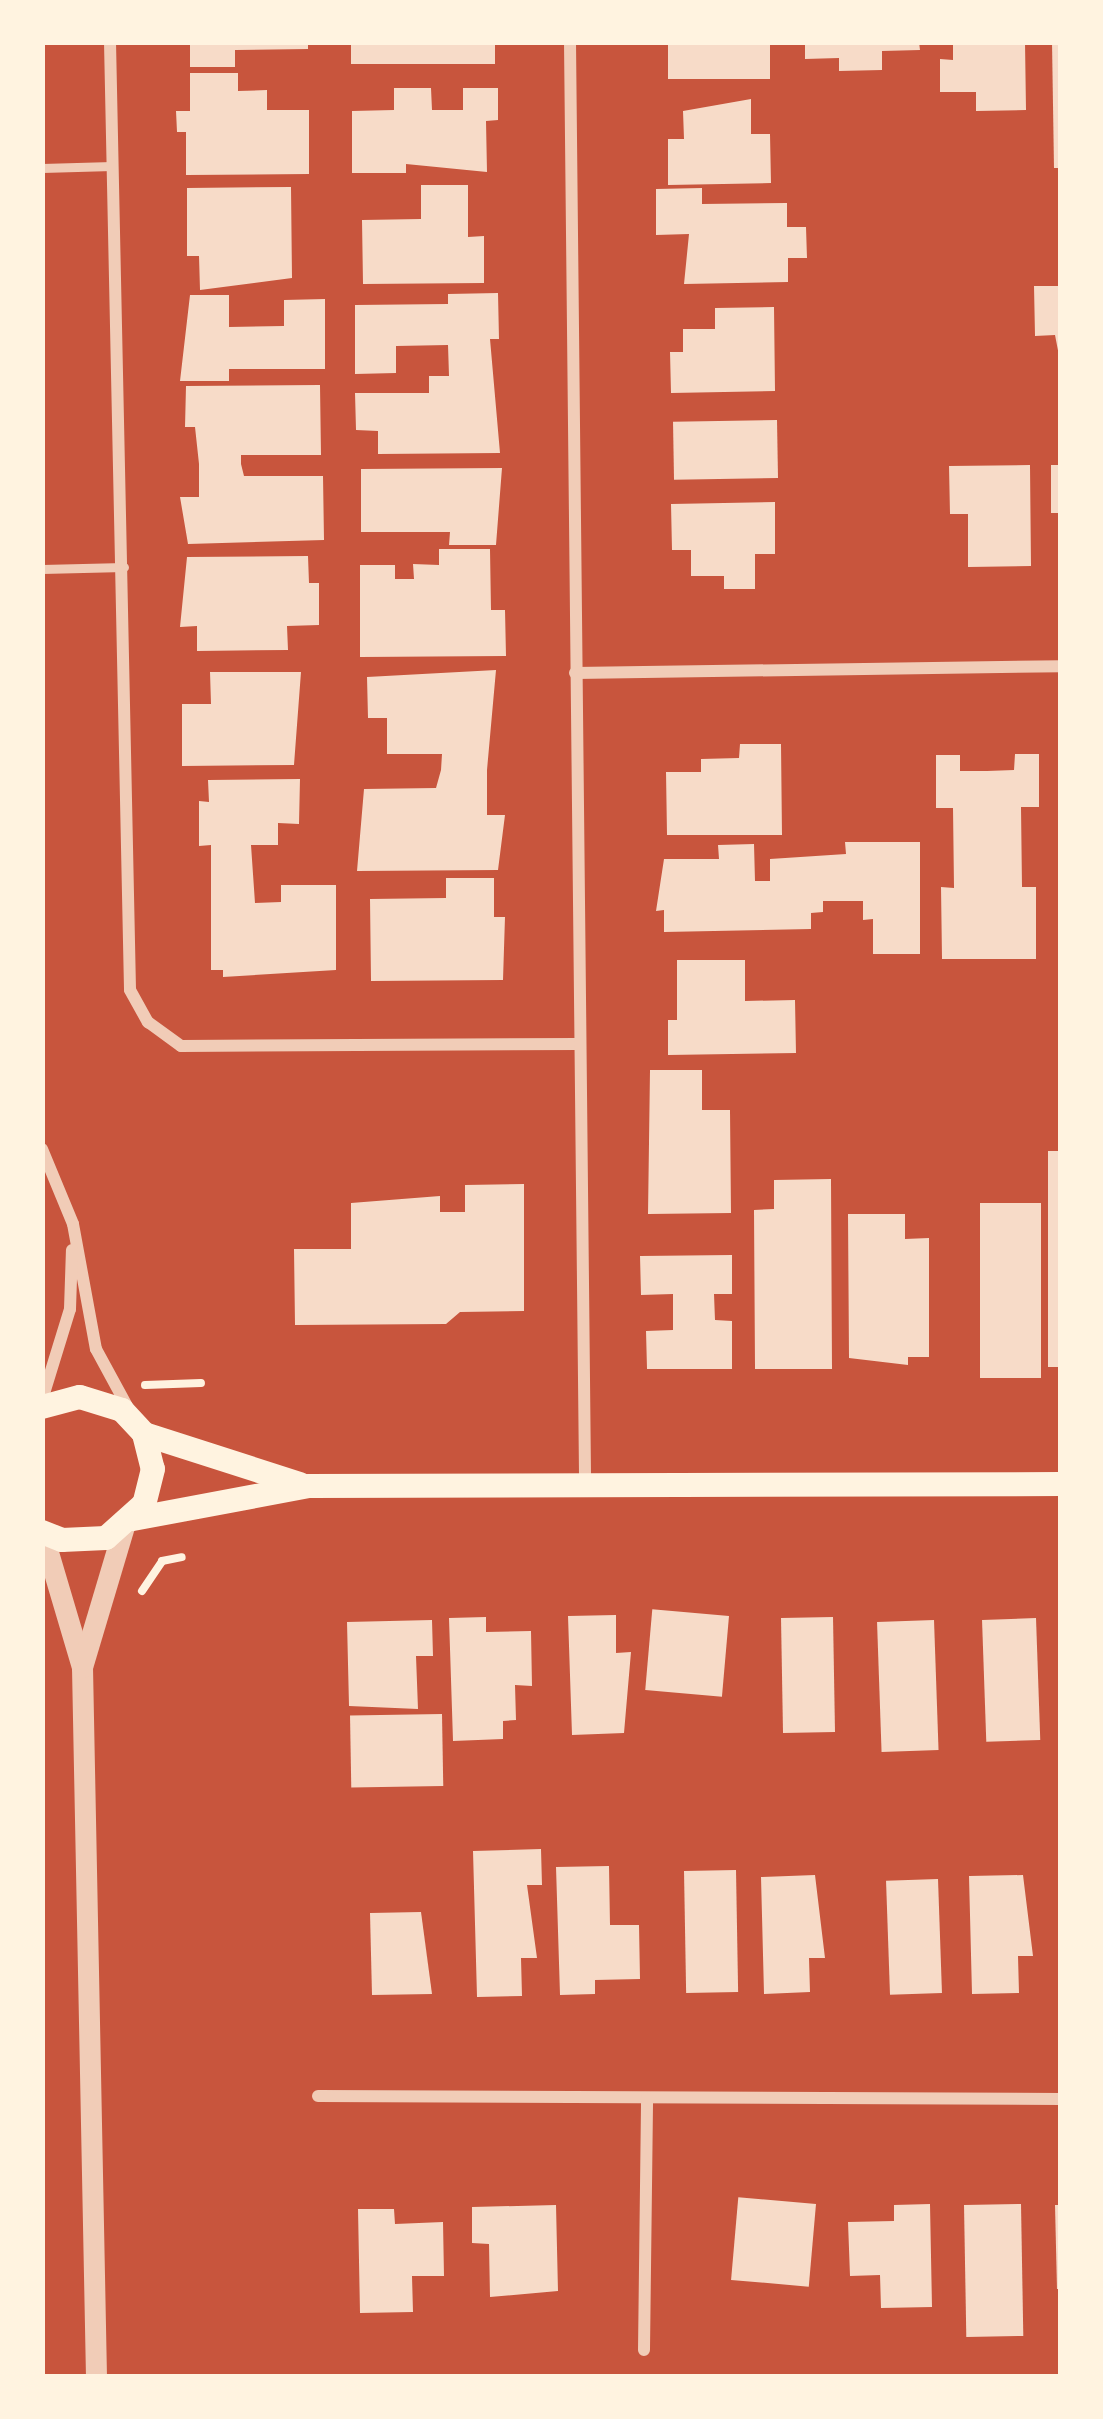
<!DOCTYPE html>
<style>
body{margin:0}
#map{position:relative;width:1103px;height:2419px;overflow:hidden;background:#c8553d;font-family:"Varela Round",sans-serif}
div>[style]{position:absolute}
.building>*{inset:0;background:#f7dbc8;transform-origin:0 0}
.path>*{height:8px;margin:-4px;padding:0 4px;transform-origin:4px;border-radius:4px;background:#fff3e0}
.service>*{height:9px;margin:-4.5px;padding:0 4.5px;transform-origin:4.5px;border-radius:4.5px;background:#f1ccb7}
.minor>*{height:12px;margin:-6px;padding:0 6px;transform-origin:6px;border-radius:6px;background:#f1ccb7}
.tertiary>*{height:21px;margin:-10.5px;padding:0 10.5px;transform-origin:10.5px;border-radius:10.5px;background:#f1ccb7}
.secondary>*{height:24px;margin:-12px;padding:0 12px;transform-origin:12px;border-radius:12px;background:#fff3e0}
span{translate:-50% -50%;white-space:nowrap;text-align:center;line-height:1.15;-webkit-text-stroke:10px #fff3e0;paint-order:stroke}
.frame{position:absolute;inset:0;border:45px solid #fff3e0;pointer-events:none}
</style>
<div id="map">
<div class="building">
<i style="clip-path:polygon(190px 42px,308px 42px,308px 49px,235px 50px,235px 67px,190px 67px)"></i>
<i style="left:351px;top:42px;width:144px;height:22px"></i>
<i style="left:668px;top:42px;width:102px;height:37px"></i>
<i style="clip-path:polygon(805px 42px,919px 42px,920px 50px,882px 51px,882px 70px,839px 71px,839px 58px,805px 59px)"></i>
<i style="clip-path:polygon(953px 42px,1025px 42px,1026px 110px,976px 111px,976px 92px,940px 92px,940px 59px,953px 60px)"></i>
<i style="clip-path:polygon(1052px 42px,1061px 42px,1061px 168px,1054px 168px)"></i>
<i style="clip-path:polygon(190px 73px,238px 73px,238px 91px,267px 90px,267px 110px,309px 110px,309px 174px,186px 175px,186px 132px,177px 132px,176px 111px,190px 111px)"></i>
<i style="clip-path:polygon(394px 88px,431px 88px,432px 110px,463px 110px,463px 88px,498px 88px,498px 120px,486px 121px,487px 172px,406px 164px,406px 173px,352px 173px,352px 111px,394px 110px)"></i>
<i style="clip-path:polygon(751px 99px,751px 134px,770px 134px,771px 183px,668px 185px,668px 139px,684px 139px,683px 111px)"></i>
<i style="clip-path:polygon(421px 185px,468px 185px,468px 237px,484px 236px,484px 283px,363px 284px,362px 220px,421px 219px)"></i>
<i style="clip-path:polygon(291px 187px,292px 278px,200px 290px,199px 256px,187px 256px,187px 188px)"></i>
<i style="clip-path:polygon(702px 188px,702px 204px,787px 203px,787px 227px,806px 227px,807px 258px,788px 258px,788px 282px,684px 284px,689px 234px,656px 235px,656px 189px)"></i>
<i style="clip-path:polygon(1034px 286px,1061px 286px,1061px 366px,1055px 335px,1035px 336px)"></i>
<i style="clip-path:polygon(498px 293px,499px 339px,490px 339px,500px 453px,378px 454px,378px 431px,356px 430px,355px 393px,429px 393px,429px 376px,449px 376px,448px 345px,396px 346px,396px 373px,355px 374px,355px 305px,448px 304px,448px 294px)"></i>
<i style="clip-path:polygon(190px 295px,229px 295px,229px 327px,284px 326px,284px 300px,325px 299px,325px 369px,229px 369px,229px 381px,180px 381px)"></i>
<i style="clip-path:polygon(774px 307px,775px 391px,671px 393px,670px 352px,683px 352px,683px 329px,715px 329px,715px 308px)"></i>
<i style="clip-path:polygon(320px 385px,321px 455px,241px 455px,241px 464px,244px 476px,323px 476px,324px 540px,188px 544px,180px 497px,199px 497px,199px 464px,195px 427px,185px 427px,186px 386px)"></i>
<i style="left:777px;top:420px;width:58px;height:104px;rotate:89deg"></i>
<i style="clip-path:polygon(1030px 465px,1031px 566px,968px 567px,968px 514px,950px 514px,949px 466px)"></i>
<i style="left:1051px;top:465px;width:10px;height:48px"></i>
<i style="clip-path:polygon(502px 468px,496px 545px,449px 545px,450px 532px,361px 532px,361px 469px)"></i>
<i style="clip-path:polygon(775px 502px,775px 554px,755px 554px,755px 589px,724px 589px,724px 576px,691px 576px,691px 550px,672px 550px,671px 504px)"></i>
<i style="clip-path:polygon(439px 549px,490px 549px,491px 610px,505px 610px,506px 656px,360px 657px,360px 565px,395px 565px,395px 579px,414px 579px,413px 564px,439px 565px)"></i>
<i style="clip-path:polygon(308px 556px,309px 583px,319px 583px,319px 625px,287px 626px,288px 650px,197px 651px,197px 626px,180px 627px,187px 557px)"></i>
<i style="clip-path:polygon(496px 670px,487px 770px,487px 815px,505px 815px,498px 870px,357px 871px,364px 789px,436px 788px,441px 770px,442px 754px,387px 754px,387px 718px,368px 718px,367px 677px)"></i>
<i style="clip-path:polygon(210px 672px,301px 672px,294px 765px,182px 766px,182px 704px,211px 704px)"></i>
<i style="clip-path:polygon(740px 744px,781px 744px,782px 835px,667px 835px,666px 772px,701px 772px,701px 759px,739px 758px)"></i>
<i style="clip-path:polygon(1015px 754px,1039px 754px,1039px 807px,1021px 807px,1022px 887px,1036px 887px,1036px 959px,942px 959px,941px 887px,954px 888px,953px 808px,936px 808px,936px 755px,960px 755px,960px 771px,987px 771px,1014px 770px)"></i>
<i style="clip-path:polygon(300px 779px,299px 824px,278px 823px,278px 845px,251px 845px,255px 903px,281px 902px,281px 885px,336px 885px,336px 970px,223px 977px,223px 970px,211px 970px,211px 845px,199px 846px,199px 801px,209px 802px,208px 780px)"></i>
<i style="clip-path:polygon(845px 842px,920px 842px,920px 954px,873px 954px,873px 919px,863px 920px,863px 901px,823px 901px,823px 912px,811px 913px,811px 929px,664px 932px,664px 910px,656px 911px,664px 859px,719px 859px,718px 845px,754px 844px,755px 881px,770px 881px,770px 859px,846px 854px)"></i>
<i style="clip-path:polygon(446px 878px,494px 878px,494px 917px,505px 917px,503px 980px,371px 981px,370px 899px,446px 898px)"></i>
<i style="clip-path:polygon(677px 960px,745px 960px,745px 1001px,795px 1000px,796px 1053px,668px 1055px,668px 1020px,677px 1020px)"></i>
<i style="clip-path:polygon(650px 1070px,702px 1070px,702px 1110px,730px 1110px,731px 1213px,648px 1214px)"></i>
<i style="left:1061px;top:1151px;width:216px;height:13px;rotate:90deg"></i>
<i style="clip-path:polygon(831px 1179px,832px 1369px,755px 1369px,754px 1210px,774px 1209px,774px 1180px)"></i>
<i style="clip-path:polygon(524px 1184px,524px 1311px,460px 1312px,446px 1324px,295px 1325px,294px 1249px,351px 1249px,351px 1203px,440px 1196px,440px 1212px,465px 1212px,465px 1185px)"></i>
<i style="left:980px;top:1203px;width:61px;height:175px"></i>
<i style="clip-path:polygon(848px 1214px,905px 1214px,905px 1239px,929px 1238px,929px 1357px,908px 1357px,908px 1365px,849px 1358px)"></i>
<i style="clip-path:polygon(732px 1255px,732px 1294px,714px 1294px,715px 1320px,732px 1321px,732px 1369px,647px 1369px,646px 1331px,673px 1330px,673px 1294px,641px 1295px,640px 1256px)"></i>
<i style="clip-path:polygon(616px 1615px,616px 1653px,631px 1652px,624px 1733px,572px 1735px,568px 1616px)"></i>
<i style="left:729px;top:1616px;width:81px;height:77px;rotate:95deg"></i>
<i style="clip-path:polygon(486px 1617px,486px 1632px,531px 1631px,532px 1686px,515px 1685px,516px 1720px,503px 1721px,503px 1739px,453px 1741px,449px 1618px)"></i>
<i style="left:833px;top:1617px;width:115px;height:52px;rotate:89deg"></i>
<i style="left:1036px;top:1618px;width:122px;height:54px;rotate:88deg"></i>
<i style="clip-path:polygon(432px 1620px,433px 1656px,416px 1656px,418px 1709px,349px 1706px,347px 1622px)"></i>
<i style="left:934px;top:1620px;width:130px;height:57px;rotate:88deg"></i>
<i style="left:442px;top:1714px;width:72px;height:92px;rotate:89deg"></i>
<i style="clip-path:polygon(541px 1849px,542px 1885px,527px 1885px,537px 1958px,521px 1958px,522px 1996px,477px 1997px,473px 1851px)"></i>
<i style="clip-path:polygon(609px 1866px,610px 1925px,639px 1925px,640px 1979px,595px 1980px,595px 1994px,560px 1995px,556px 1867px)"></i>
<i style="left:736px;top:1870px;width:122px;height:52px;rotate:89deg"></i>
<i style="clip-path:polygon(815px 1875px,825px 1958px,809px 1958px,810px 1992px,764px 1994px,761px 1877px)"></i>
<i style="clip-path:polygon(1023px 1875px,1033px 1956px,1018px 1956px,1019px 1993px,972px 1994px,969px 1876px)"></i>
<i style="left:938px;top:1879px;width:114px;height:52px;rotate:88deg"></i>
<i style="clip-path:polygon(421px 1912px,432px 1994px,372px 1995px,370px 1913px)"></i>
<i style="left:816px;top:2204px;width:83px;height:78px;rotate:95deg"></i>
<i style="clip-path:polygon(930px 2204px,932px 2307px,881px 2308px,880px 2275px,850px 2276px,848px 2222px,894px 2221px,894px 2205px)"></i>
<i style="left:1021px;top:2204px;width:132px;height:57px;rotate:89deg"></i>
<i style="clip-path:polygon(556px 2205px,558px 2291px,490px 2297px,489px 2244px,472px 2243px,472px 2207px)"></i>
<i style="clip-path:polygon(1055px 2205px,1061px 2205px,1061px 2289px,1057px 2289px)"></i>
<i style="clip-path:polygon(358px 2209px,394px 2209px,395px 2224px,443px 2222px,444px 2276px,412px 2276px,413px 2312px,360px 2313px)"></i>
</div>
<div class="path">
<i style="left:145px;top:1385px;width:56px;rotate:-2deg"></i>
<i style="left:142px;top:1591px;width:36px;rotate:-56deg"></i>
<i style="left:162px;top:1561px;width:20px;rotate:-11deg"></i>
</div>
<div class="service">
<i style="left:42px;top:168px;width:70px;rotate:-1.6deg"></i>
<i style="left:42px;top:569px;width:82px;rotate:-1.4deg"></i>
</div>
<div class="minor">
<i style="left:110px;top:42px;width:948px;rotate:88.79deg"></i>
<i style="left:130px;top:990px;width:37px;rotate:61deg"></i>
<i style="left:148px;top:1022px;width:41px;rotate:36deg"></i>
<i style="left:181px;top:1046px;width:397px;rotate:-0.3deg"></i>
<i style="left:570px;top:42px;width:1442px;rotate:89.4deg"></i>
<i style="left:575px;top:673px;width:486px;rotate:-0.8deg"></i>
<i style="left:42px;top:1149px;width:81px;rotate:67.5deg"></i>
<i style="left:73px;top:1224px;width:127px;rotate:79.6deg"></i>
<i style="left:96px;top:1349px;width:67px;rotate:61.5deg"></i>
<i style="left:42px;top:1400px;width:95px;rotate:-72.9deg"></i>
<i style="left:70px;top:1309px;width:59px;rotate:-88.1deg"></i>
<i style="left:318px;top:2096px;width:743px;rotate:0.23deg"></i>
<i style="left:644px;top:2350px;width:252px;rotate:-89.3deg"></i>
</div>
<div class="tertiary">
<i style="left:42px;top:1532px;width:141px;rotate:73.5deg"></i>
<i style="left:82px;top:1667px;width:710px;rotate:88.87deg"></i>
<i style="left:82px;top:1667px;width:147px;rotate:-73.4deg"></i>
</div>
<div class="secondary">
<i style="left:42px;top:1407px;width:39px;rotate:-15deg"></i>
<i style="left:80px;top:1397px;width:44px;rotate:17.2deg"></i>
<i style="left:122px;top:1410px;width:33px;rotate:47deg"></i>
<i style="left:144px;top:1434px;width:36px;rotate:76deg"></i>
<i style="left:153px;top:1469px;width:36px;rotate:104deg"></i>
<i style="left:144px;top:1504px;width:51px;rotate:138.2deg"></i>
<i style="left:106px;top:1538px;width:44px;rotate:177.4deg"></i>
<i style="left:62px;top:1540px;width:22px;rotate:-158deg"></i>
<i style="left:144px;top:1434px;width:164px;rotate:17.8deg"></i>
<i style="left:133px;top:1519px;width:179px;rotate:-10.6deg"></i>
<i style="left:309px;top:1486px;width:752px;rotate:-0.15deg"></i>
</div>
<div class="frame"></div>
</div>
